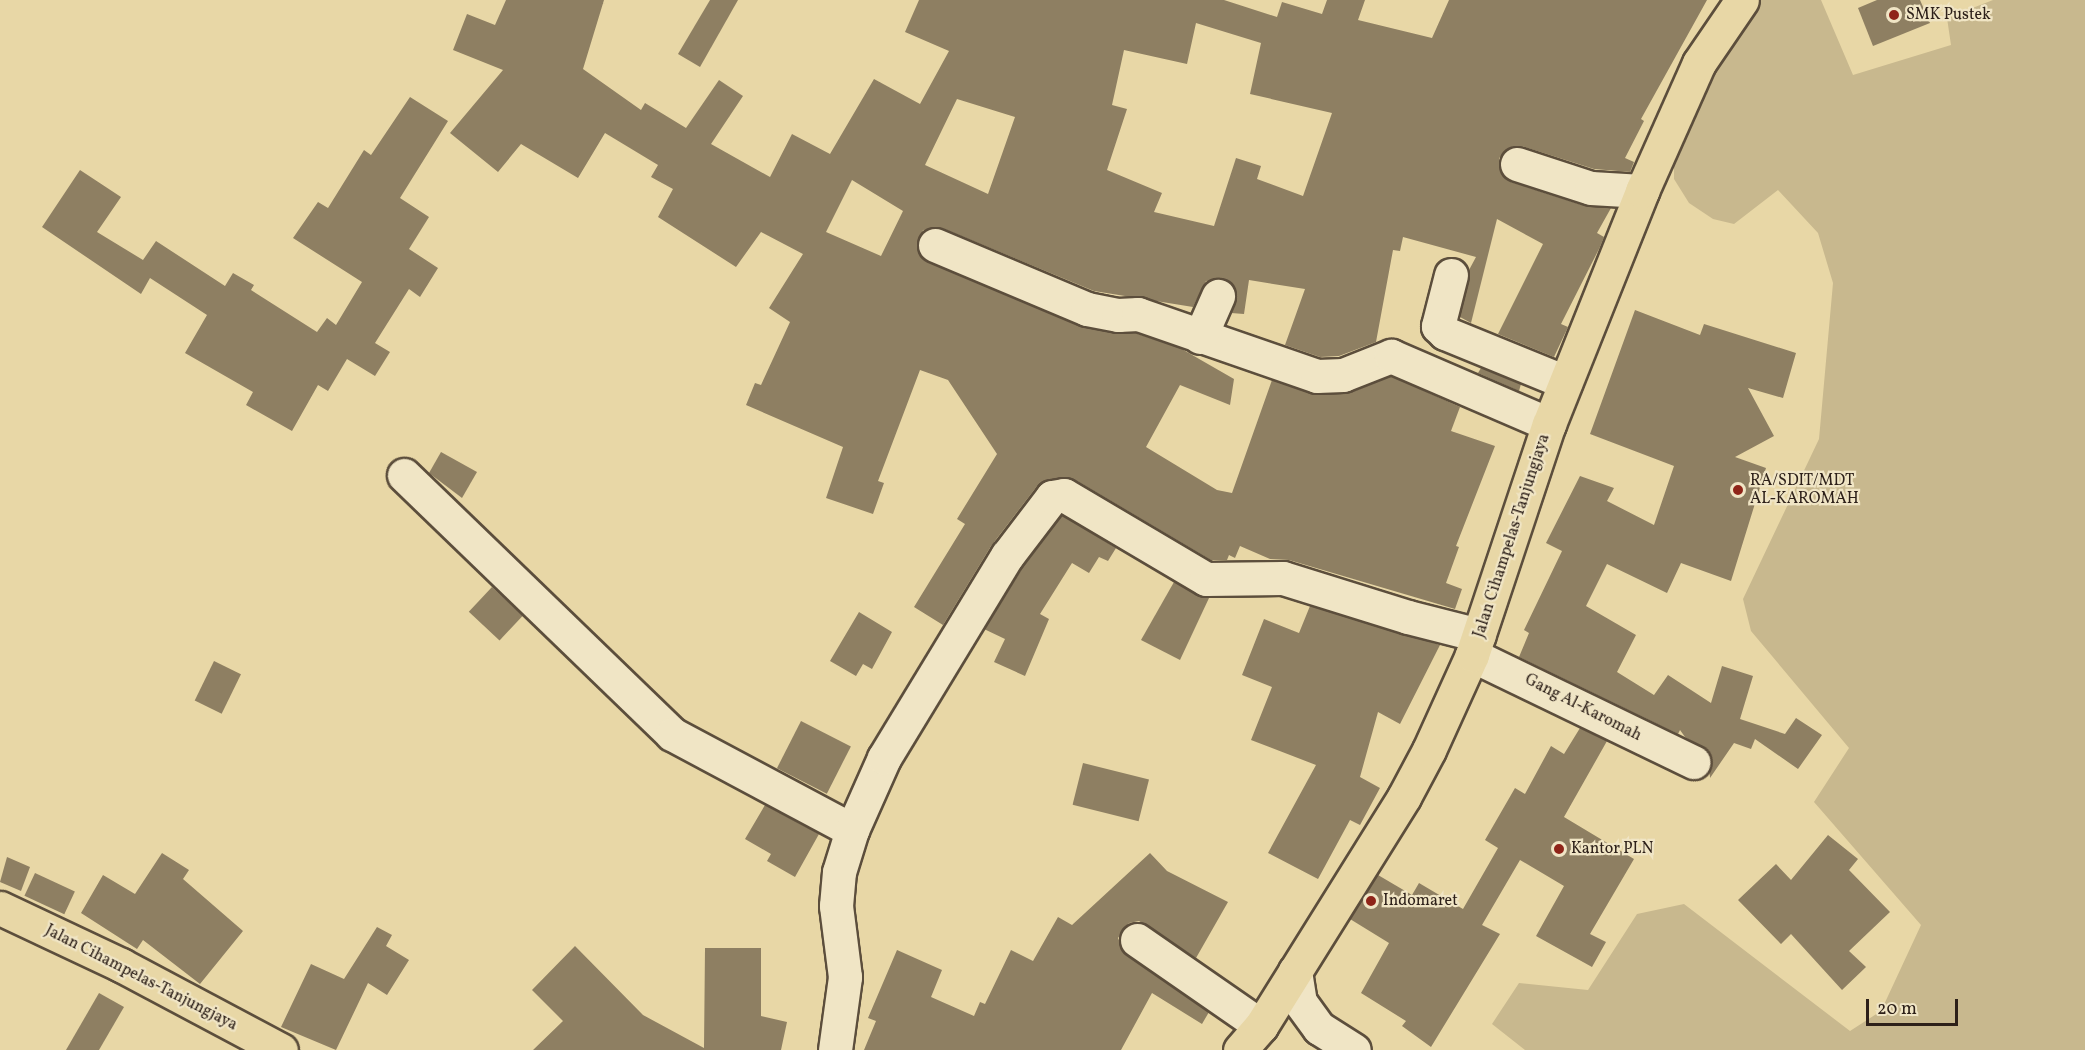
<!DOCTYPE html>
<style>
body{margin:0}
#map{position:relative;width:2085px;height:1050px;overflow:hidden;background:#e8d7a6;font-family:Vollkorn,serif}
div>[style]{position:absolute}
.green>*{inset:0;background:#c8b88e}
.building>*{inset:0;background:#8e7f62;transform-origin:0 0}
.roads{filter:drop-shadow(2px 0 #5c4e3c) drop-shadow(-2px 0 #5c4e3c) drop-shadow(0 2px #5c4e3c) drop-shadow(0 -2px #5c4e3c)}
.minor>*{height:33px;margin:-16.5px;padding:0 16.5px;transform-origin:16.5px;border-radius:16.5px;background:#f0e5c5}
.major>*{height:33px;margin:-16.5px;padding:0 16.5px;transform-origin:16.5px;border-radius:16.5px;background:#e8d7a6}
.dots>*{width:16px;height:16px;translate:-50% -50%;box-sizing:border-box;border:3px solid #f0e5c5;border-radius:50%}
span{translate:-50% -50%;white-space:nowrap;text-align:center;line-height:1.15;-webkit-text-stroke:4.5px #f0e5c5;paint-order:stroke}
.poi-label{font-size:16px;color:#2d2019}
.left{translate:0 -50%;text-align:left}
.street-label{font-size:16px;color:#2d2019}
.scale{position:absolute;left:1866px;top:999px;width:92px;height:27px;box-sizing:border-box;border:3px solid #2d2019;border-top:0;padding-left:8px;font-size:18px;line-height:21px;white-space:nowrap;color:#2d2019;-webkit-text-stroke:4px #f0e5c5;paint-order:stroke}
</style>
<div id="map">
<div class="green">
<i style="clip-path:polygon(1760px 0,1821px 0,1853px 75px,1951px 45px,1947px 18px,1993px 0,2085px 0,2085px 1050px,1525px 1050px,1492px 1024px,1519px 983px,1588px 990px,1637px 914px,1684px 904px,1850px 1031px,1881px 1011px,1921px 925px,1814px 802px,1849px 748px,1751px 631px,1743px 599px,1819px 439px,1833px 283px,1818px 233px,1778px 190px,1734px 224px,1713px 219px,1689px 203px,1674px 179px,1674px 165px,1701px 97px)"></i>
</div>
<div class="building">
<i style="clip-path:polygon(evenodd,506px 0,604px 0,583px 69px,641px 110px,645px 103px,686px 128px,719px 80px,743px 96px,711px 144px,770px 177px,792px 134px,830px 154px,874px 79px,920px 104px,949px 51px,905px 32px,919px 0,1224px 0,1277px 17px,1282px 2px,1322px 14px,1327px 0,1365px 0,1358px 20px,1432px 38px,1449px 0,1707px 0,1641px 119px,1644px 121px,1625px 158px,1634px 162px,1630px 172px,1594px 169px,1522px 146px,1513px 146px,1499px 158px,1499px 168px,1511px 182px,1585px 206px,1611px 208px,1597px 233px,1604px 237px,1599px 249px,1561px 324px,1568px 327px,1554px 357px,1498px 334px,1543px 244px,1497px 219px,1471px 323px,1460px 317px,1469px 270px,1476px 257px,1403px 237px,1400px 251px,1393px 250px,1376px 342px,1339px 356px,1320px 357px,1285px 345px,1305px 289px,1249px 280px,1244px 314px,1231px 313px,1236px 293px,1225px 279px,1206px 281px,1193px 307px,1094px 291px,942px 228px,923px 230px,917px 248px,928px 262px,1080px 326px,1135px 333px,1180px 348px,1234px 379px,1230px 405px,1180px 385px,1146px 447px,1217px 490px,1232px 493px,1272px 380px,1318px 395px,1350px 393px,1391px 376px,1460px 407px,1451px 431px,1495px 446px,1456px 546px,1459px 547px,1446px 583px,1462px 589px,1455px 609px,1289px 560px,1270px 559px,1240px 546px,1235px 558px,1229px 555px,1227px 560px,1211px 560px,1074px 479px,1061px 477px,1037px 486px,991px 546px,943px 625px,914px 607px,965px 524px,957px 519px,997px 454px,948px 380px,920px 370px,878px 481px,884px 483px,873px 514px,826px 498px,843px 447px,746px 405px,755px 383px,761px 385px,790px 322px,769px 308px,803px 254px,761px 232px,736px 267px,658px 217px,673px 189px,651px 177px,658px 165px,605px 133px,578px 178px,521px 144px,498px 172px,450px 133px,503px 70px,453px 50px,467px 14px,495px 25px,506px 0,1196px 23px,1261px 43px,1250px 94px,1332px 113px,1303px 196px,1257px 179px,1261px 166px,1236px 158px,1214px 226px,1154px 212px,1162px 193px,1107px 170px,1127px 109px,1112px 105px,1124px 50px,1187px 64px,1196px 23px,506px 0,957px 99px,1015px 117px,988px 194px,925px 165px,957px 99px,506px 0,852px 180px,903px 211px,881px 256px,826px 232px,852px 180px)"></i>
<i style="clip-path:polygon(710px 0,738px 0,700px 67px,678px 54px)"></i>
<i style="clip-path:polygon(1877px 0,1920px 0,1930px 23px,1873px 46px,1858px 8px)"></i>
<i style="clip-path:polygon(410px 97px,448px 121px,400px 198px,429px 217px,409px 249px,438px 268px,420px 297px,409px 289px,375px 343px,390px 352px,375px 376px,347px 359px,328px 391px,318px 385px,292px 431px,246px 405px,253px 392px,185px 353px,207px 315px,150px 278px,141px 294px,42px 227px,80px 170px,121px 197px,97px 232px,143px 260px,156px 241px,225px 286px,233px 273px,254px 285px,251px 290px,317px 332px,327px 318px,336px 325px,362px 282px,293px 238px,318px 202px,328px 208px,364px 150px,371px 155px)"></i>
<i style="clip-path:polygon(1635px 310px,1700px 335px,1704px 324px,1796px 353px,1783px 398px,1748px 388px,1774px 436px,1735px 457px,1766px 468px,1731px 581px,1681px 563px,1667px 593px,1607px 564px,1586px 606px,1636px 635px,1617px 672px,1654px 695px,1668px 675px,1711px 703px,1722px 666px,1753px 676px,1740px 719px,1785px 734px,1796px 718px,1822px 735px,1798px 769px,1755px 739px,1751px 749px,1734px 743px,1710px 778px,1709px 752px,1685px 737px,1680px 730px,1678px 734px,1519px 657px,1529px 633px,1524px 630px,1562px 551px,1546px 543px,1580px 476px,1614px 488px,1607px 501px,1654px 525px,1674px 466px,1590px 434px)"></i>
<i style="clip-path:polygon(1481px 368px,1521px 384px,1519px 391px,1478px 373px)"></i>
<i style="clip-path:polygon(441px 452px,477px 472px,462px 498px,429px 473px)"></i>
<i style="clip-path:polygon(1062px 515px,1116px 548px,1108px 561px,1099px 557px,1089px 573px,1072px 563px,1040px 614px,1049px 619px,1025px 676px,994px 662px,1005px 639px,984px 629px,1023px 567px)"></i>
<i style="clip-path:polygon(1174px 582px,1209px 598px,1180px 660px,1141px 640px)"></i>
<i style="left:492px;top:587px;width:42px;height:34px;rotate:43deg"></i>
<i style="clip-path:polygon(1310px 606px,1440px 645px,1400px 724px,1378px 712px,1360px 777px,1380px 788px,1360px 825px,1350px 820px,1318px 879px,1268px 853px,1316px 765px,1251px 740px,1272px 687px,1242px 675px,1264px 619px,1299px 633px)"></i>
<i style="clip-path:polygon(859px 612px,892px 632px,872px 669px,863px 664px,856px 676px,830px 661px)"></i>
<i style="left:214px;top:661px;width:30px;height:44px;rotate:26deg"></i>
<i style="left:801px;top:721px;width:56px;height:53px;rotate:27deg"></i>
<i style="clip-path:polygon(1580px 728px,1607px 741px,1564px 817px,1634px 859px,1590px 934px,1606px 942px,1592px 967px,1536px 936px,1564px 886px,1520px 860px,1482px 925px,1500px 934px,1431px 1047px,1402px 1026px,1406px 1021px,1361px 993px,1389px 943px,1350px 919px,1378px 875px,1412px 895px,1419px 883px,1463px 909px,1498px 848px,1485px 840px,1515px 788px,1525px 794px,1551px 746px,1564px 754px)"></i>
<i style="left:1083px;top:763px;width:68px;height:43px;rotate:14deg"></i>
<i style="clip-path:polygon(765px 805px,819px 834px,795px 877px,767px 861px,771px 854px,745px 839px)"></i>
<i style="clip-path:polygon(1828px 835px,1858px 859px,1849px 870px,1890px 912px,1849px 951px,1866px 967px,1842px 990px,1791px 934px,1781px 944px,1738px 900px,1776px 864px,1791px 880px)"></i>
<i style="clip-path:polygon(162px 853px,189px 870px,183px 879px,243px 931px,200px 984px,143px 940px,137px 949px,81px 913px,103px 875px,135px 894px)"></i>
<i style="clip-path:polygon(1150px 853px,1167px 871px,1228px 902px,1196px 958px,1139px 921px,1129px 923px,1118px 938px,1126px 955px,1209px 1012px,1202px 1024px,1152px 993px,1121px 1050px,864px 1050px,876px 1021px,868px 1018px,897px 950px,942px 970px,931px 997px,974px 1016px,980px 1002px,985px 1004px,1011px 950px,1033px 961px,1058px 917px,1072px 925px)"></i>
<i style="clip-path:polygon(7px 857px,30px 867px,21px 891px,0 882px)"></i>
<i style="left:35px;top:873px;width:44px;height:25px;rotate:25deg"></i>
<i style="clip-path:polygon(377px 927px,392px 935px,386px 946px,409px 960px,387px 995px,368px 983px,336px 1050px,281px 1027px,311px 964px,344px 979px)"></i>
<i style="clip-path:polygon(575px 946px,643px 1015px,704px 1048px,705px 948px,761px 948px,761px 1016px,787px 1022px,781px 1050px,533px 1050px,563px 1021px,532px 990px)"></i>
<i style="clip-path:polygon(99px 993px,124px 1007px,99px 1050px,66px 1050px)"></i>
</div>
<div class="roads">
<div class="minor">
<i style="left:1517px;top:164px;width:78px;rotate:18deg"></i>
<i style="left:1591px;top:188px;width:51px;rotate:3.4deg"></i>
<i style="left:935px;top:245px;width:165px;rotate:22.8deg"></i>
<i style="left:1087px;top:309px;width:32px;rotate:11deg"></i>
<i style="left:1118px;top:315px;width:20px;rotate:-3deg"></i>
<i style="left:1138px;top:314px;width:189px;rotate:19.1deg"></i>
<i style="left:1317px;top:376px;width:26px;rotate:-2deg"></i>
<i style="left:1343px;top:375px;width:52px;rotate:-21.6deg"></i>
<i style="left:1391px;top:356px;width:172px;rotate:23.3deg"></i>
<i style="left:1451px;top:275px;width:53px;rotate:104.3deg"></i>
<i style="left:1438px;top:326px;width:10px;rotate:45deg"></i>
<i style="left:1445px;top:333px;width:130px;rotate:22.2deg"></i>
<i style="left:1200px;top:337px;width:45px;rotate:-66.3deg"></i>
<i style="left:404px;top:475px;width:373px;rotate:44deg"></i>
<i style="left:672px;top:734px;width:204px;rotate:28.1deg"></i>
<i style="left:1472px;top:655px;width:246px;rotate:25.8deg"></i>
<i style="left:1137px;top:940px;width:151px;rotate:34.7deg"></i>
<i style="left:1295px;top:971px;width:31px;rotate:81deg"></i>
<i style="left:1300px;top:1002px;width:32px;rotate:54deg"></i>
<i style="left:1319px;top:1028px;width:41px;rotate:32.2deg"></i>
<i style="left:835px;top:1050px;width:74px;rotate:-82.2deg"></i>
<i style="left:845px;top:977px;width:72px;rotate:-97.2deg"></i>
<i style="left:836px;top:906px;width:34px;rotate:-85deg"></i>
<i style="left:839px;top:872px;width:44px;rotate:-72.8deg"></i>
<i style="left:852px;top:830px;width:79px;rotate:-66deg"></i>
<i style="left:884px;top:758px;width:237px;rotate:-58.7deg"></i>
<i style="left:1007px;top:556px;width:74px;rotate:-52.7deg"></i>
<i style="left:1052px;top:497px;width:12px;rotate:-9deg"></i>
<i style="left:1064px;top:495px;width:165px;rotate:30.6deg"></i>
<i style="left:1206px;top:579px;width:77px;rotate:-0.7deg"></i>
<i style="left:1283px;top:578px;width:131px;rotate:17.3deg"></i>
<i style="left:1408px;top:617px;width:73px;rotate:14.2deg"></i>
</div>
<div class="major">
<i style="left:0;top:908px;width:134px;rotate:25.2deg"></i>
<i style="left:121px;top:965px;width:181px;rotate:28deg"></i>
<i style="left:1240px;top:1050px;width:32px;rotate:-49deg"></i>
<i style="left:1261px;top:1026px;width:270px;rotate:-58deg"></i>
<i style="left:1404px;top:797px;width:53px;rotate:-62deg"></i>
<i style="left:1429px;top:750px;width:104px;rotate:-65.6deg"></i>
<i style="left:1472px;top:655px;width:243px;rotate:-71.6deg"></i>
<i style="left:1549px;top:424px;width:251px;rotate:-68.2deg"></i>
<i style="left:1642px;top:191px;width:140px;rotate:-66deg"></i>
<i style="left:1699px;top:63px;width:76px;rotate:-55.7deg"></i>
</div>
</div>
<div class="dots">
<i style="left:1894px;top:15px;background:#8f2418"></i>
<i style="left:1738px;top:490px;background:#8f2418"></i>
<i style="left:1559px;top:849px;background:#8f2418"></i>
<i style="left:1371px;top:901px;background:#8f2418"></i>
</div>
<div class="poi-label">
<span class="left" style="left:1906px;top:15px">SMK Pustek</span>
<span class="left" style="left:1750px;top:490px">RA/SDIT/MDT<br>AL-KAROMAH</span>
<span class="left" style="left:1571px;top:849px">Kantor PLN</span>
<span class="left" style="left:1383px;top:901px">Indomaret</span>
</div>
<div class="street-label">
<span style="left:1512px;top:536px;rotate:-72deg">Jalan Cihampelas-Tanjungjaya</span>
<span style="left:1583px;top:708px;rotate:27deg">Gang Al-Karomah</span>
<span style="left:141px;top:978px;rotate:27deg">Jalan Cihampelas-Tanjungjaya</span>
</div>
<div class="scale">20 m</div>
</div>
